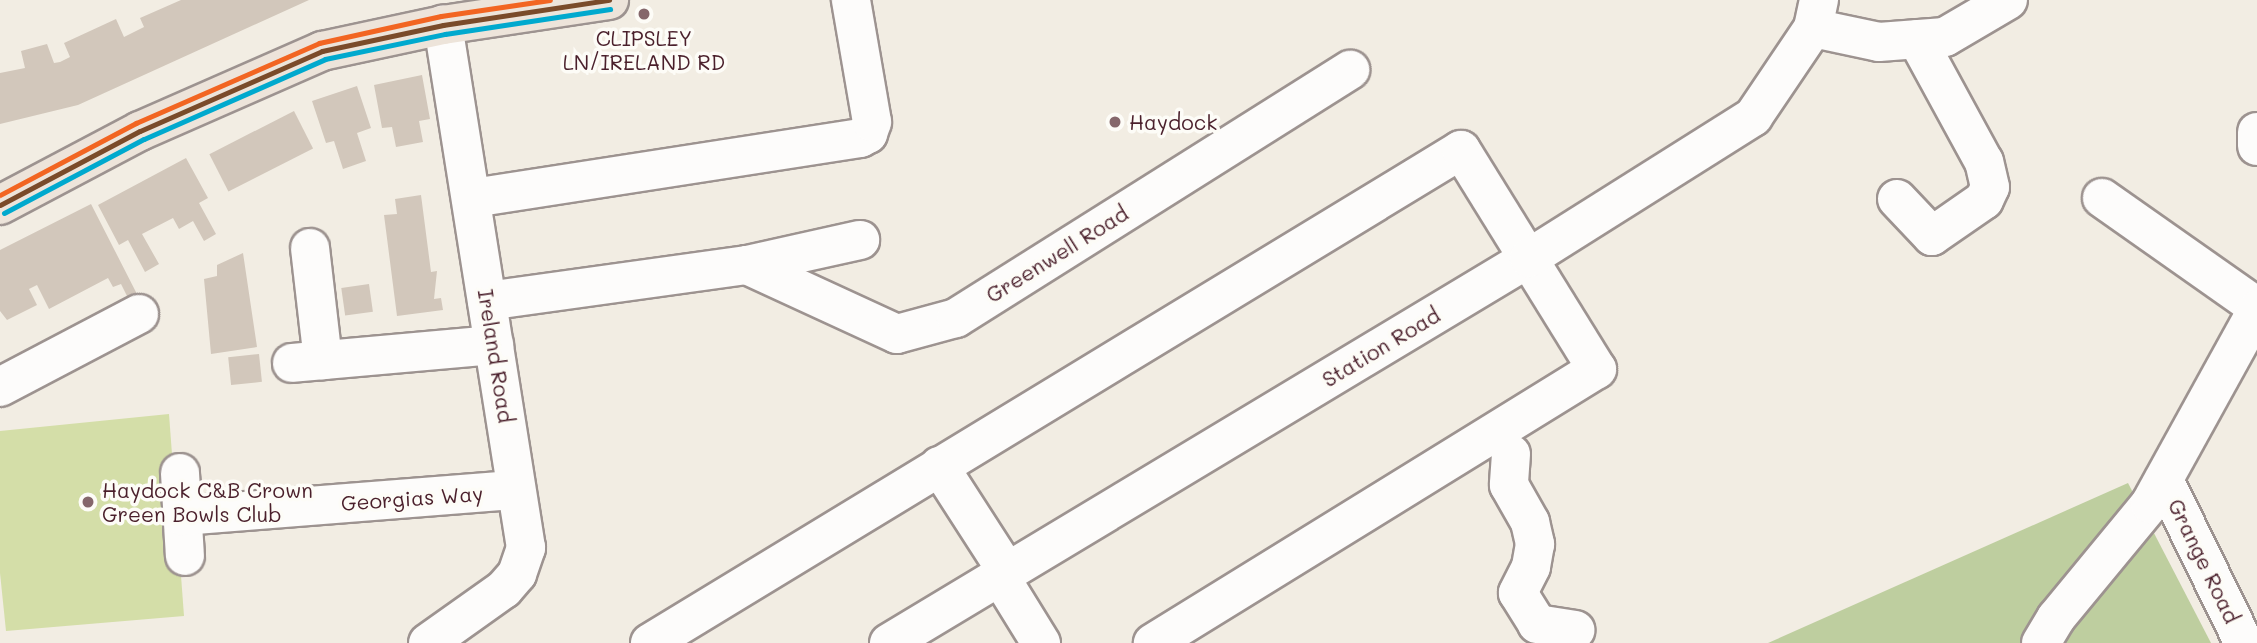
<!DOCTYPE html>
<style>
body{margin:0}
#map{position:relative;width:2257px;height:643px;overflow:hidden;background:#f2ede3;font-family:Mali,sans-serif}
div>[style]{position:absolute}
.green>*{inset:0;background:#d4dea8}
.forest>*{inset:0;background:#bece9f}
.building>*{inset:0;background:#d2c7bb;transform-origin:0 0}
.roads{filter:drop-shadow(2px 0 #9d9390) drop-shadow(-2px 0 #9d9390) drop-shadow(0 2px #9d9390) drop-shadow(0 -2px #9d9390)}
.minor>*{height:38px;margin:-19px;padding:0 19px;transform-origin:19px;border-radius:19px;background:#fdfcfb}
.major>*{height:38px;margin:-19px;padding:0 19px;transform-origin:19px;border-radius:19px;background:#ede4da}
.bus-1>*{height:5px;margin:-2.5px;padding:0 2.5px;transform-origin:2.5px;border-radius:2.5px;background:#7a4b2a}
.bus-2>*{height:5px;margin:-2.5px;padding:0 2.5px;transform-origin:2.5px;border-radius:2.5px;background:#00a9ce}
.bus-3>*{height:5px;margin:-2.5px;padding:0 2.5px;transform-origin:2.5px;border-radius:2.5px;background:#f26522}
.dots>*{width:19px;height:19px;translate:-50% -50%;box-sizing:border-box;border:4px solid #fdfcf7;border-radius:50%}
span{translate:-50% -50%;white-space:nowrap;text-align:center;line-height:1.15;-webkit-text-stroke:7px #fdfcf7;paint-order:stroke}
.poi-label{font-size:21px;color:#4a1f2b}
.left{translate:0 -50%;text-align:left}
.street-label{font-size:21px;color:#4a1f2b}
</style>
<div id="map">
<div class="green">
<i style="clip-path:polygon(169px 414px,184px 616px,6px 631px,0 573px,0 431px)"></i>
</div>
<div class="forest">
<i style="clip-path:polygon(2128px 483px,2211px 643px,1768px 643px)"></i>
</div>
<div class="building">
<i style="clip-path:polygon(181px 0,309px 0,78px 105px,0 124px,0 73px,25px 68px,21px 51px,47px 44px,54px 63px,60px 62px,70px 57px,64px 43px,116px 19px,124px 37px,144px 27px,140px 18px)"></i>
<i style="clip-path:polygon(422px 75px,430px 119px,419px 121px,423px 142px,396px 147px,392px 127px,382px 128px,374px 85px)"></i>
<i style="clip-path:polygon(357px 86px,371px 128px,357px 133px,366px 161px,343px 169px,334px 141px,326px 143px,312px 101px)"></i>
<i style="left:294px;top:111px;width:42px;height:95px;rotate:63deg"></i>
<i style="clip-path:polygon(186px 158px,208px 198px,199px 203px,216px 234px,204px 241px,193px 221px,179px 229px,173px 218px,142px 234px,159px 264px,145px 272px,128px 240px,119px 245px,98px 205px)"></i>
<i style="clip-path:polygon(421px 195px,431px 272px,437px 271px,434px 299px,441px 298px,443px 310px,397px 316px,384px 215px,397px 214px,395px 199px)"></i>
<i style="clip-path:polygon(91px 204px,139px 298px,130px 302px,121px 284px,113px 287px,108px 278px,49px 309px,37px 285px,29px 289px,37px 305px,7px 320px,0 311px,0 250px)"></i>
<i style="clip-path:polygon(243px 253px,257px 347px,211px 354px,204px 279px,217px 276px,217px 265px)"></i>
<i style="left:369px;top:284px;width:28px;height:28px;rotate:82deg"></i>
<i style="left:259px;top:354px;width:28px;height:31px;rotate:84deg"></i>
</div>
<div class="roads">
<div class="minor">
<i style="left:1813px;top:28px;width:67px;rotate:12deg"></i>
<i style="left:1879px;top:42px;width:66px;rotate:-4.3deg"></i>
<i style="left:1945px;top:37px;width:73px;rotate:-30.4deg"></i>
<i style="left:2257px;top:132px;width:14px;rotate:90deg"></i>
<i style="left:473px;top:198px;width:392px;rotate:-8.8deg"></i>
<i style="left:860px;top:138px;width:9px;rotate:-27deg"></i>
<i style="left:868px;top:134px;width:13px;rotate:-72deg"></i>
<i style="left:872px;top:122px;width:124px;rotate:-99.8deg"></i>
<i style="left:2102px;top:198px;width:189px;rotate:35.1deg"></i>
<i style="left:1897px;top:199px;width:51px;rotate:46.6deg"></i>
<i style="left:1932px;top:236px;width:63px;rotate:-34.7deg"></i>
<i style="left:1984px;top:200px;width:14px;rotate:-65deg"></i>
<i style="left:1990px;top:187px;width:26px;rotate:-103deg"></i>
<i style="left:1984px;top:162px;width:140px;rotate:-118.6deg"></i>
<i style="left:310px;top:248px;width:113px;rotate:83.4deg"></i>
<i style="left:747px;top:265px;width:165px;rotate:24.7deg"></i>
<i style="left:897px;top:334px;width:61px;rotate:-15.2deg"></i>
<i style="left:956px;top:318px;width:466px;rotate:-32.2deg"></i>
<i style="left:487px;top:301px;width:262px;rotate:-7.9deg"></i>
<i style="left:747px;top:265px;width:116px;rotate:-12.5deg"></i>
<i style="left:292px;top:363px;width:203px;rotate:-5.1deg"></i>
<i style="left:0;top:387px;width:157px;rotate:-27.7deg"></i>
<i style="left:1511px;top:454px;width:31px;rotate:94deg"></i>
<i style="left:1509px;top:485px;width:43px;rotate:60.4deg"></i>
<i style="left:1530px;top:522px;width:23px;rotate:77deg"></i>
<i style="left:1535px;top:544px;width:23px;rotate:100deg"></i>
<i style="left:1531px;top:567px;width:29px;rotate:117deg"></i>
<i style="left:1518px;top:593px;width:36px;rotate:58deg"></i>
<i style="left:1537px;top:624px;width:39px;rotate:9deg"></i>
<i style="left:939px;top:466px;width:124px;rotate:57.2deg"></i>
<i style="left:180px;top:473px;width:83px;rotate:86.6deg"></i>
<i style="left:2164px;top:480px;width:182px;rotate:63.9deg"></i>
<i style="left:182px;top:516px;width:335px;rotate:-4.5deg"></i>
<i style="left:999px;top:575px;width:80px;rotate:58.3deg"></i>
<i style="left:428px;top:643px;width:93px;rotate:-35.4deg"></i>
<i style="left:504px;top:589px;width:20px;rotate:-49deg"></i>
<i style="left:517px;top:574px;width:28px;rotate:-71deg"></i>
<i style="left:526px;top:548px;width:530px;rotate:-99.02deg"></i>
<i style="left:650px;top:643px;width:949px;rotate:-31.3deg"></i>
<i style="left:1461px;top:150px;width:258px;rotate:58.2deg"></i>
<i style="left:1597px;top:369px;width:522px;rotate:148.32deg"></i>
<i style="left:889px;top:643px;width:747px;rotate:-31.03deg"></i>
<i style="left:1529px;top:258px;width:265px;rotate:-32.2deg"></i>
<i style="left:1753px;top:117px;width:107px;rotate:-56deg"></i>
<i style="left:1813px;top:28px;width:29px;rotate:-78deg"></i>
<i style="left:2041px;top:643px;width:29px;rotate:-59deg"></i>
<i style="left:2056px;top:618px;width:148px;rotate:-50.5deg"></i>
<i style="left:2150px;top:504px;width:222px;rotate:-61.1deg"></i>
</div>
<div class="major">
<i style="left:0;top:205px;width:158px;rotate:-27.9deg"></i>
<i style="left:140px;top:131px;width:199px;rotate:-23.7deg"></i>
<i style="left:322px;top:51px;width:124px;rotate:-12.1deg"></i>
<i style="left:443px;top:25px;width:168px;rotate:-8.6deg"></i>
</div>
</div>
<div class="bus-1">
<i style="left:0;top:205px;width:158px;rotate:-27.9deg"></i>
<i style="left:140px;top:131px;width:199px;rotate:-23.7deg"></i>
<i style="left:322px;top:51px;width:124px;rotate:-12.1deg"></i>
<i style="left:443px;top:25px;width:168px;rotate:-8.6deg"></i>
</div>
<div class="bus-2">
<i style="left:4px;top:213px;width:158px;rotate:-27.9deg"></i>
<i style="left:144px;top:139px;width:198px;rotate:-23.8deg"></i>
<i style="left:325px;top:59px;width:123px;rotate:-11.8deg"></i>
<i style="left:445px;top:34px;width:167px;rotate:-8.6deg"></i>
</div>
<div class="bus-3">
<i style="left:0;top:195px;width:154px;rotate:-27.9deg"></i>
<i style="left:136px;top:123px;width:200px;rotate:-23.6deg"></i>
<i style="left:319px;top:43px;width:125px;rotate:-12.5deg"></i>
<i style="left:441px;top:16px;width:110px;rotate:-8.4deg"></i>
</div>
<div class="dots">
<i style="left:644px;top:14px;background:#85676b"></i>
<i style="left:1115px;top:122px;background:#85676b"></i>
<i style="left:88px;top:502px;background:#85676b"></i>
</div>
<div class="poi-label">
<span style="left:644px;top:50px">CLIPSLEY<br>LN/IRELAND RD</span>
<span class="left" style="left:1129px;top:122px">Haydock</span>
<span class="left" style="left:102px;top:502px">Haydock C&amp;B Crown<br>Green Bowls Club</span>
</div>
<div class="street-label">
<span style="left:1057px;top:254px;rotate:-32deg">Greenwell Road</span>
<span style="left:1381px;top:347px;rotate:-31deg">Station Road</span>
<span style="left:496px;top:356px;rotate:81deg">Ireland Road</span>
<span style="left:412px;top:498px;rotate:-4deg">Georgias Way</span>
<span style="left:2204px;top:561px;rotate:64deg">Grange Road</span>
</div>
</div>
